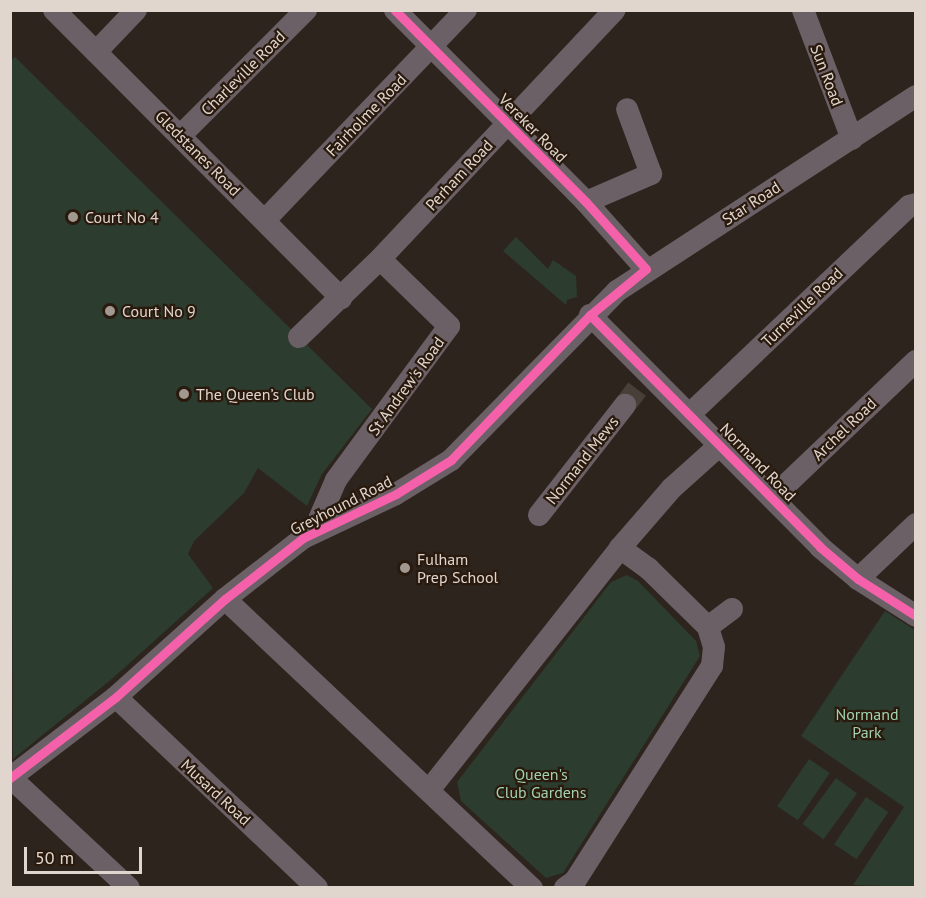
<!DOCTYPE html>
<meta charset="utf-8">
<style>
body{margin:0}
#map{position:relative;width:926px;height:898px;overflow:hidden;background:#2d241d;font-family:"PT Sans",sans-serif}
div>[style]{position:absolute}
.green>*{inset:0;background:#2c3c2f;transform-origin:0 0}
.minor-tunnel>*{height:22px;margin-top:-11px;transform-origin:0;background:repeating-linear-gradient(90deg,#483f38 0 22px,transparent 0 33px)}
.minor>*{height:22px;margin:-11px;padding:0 11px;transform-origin:11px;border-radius:11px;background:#6a6066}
.cycleway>*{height:9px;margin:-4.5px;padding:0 4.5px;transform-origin:4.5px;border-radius:4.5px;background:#f560ab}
.dots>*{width:16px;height:16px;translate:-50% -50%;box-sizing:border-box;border:3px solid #291a0d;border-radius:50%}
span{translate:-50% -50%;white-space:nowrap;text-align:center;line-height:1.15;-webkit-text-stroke:4.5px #291a0d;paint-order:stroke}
.street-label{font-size:16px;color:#e0d6ce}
.poi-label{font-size:16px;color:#e0d6ce}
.left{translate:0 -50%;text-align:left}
.park-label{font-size:16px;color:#a0d2af}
.frame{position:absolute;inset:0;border:12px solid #e0d6ce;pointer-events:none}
.scale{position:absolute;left:24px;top:847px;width:118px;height:27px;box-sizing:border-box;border:3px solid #e0d6ce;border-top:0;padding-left:8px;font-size:18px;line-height:21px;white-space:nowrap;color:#e0d6ce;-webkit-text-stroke:4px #291a0d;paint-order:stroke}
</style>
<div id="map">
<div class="green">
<i style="clip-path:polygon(15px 57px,372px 409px,322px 474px,307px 506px,258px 468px,244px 493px,194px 541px,188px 554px,213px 588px,113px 678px,13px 759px,10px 61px)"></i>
<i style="clip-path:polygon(516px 237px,548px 269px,553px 260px,576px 276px,577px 297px,567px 300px,566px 305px,503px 251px)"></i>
<i style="clip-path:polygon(627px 575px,638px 581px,696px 641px,700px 656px,563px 873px,546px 878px,461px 801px,457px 782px,611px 582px)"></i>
<i style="clip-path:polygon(885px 611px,915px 630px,915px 887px,853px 885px,904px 807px,801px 736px)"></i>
<i style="left:809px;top:759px;width:25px;height:57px;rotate:34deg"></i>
<i style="left:836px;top:778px;width:26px;height:57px;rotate:36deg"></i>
<i style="left:866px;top:797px;width:27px;height:57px;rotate:34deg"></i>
</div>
<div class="minor-tunnel">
<i style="left:625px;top:405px;width:20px;rotate:-53deg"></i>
</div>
<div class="minor">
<i style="left:54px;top:10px;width:407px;rotate:45.1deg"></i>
<i style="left:395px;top:10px;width:271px;rotate:45.1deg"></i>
<i style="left:586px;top:202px;width:90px;rotate:48.2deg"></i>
<i style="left:803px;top:10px;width:138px;rotate:69.2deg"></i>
<i style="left:96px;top:52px;width:58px;rotate:-46.4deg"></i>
<i style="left:181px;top:135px;width:177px;rotate:-45deg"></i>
<i style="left:586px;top:202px;width:71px;rotate:-23.3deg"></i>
<i style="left:651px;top:174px;width:69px;rotate:-110.3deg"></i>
<i style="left:265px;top:220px;width:291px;rotate:-46.3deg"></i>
<i style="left:590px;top:315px;width:327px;rotate:45.2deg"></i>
<i style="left:820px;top:547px;width:50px;rotate:40.1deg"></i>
<i style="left:858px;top:579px;width:69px;rotate:32.5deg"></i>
<i style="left:299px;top:337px;width:112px;rotate:-43.9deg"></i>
<i style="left:380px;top:259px;width:342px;rotate:-46.7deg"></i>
<i style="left:691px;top:413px;width:301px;rotate:-43.5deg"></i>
<i style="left:909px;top:206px;width:7px;rotate:-16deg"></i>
<i style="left:772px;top:498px;width:199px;rotate:-43.6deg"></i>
<i style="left:539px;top:515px;width:140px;rotate:-52deg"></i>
<i style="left:322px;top:528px;width:11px;rotate:-100deg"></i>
<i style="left:320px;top:517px;width:40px;rotate:-66.6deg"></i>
<i style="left:336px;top:480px;width:191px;rotate:-53.7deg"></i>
<i style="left:449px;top:326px;width:96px;rotate:-135.8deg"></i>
<i style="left:858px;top:579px;width:80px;rotate:-43.5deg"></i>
<i style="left:225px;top:599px;width:422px;rotate:43.3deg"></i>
<i style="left:708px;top:627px;width:30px;rotate:-37deg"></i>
<i style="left:116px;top:697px;width:277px;rotate:43.5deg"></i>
<i style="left:10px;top:778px;width:133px;rotate:-37.4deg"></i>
<i style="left:116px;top:697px;width:147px;rotate:-42deg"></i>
<i style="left:225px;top:599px;width:99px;rotate:-38deg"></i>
<i style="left:303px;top:538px;width:103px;rotate:-25.3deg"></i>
<i style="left:396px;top:494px;width:65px;rotate:-31.7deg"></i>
<i style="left:451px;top:460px;width:237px;rotate:-45.5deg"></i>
<i style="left:617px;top:291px;width:357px;rotate:-33.1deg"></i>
<i style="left:11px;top:778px;width:161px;rotate:43deg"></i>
<i style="left:430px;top:789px;width:307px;rotate:-51.7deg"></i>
<i style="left:565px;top:888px;width:12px;rotate:-35deg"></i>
<i style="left:575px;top:881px;width:255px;rotate:-57.5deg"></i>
<i style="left:712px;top:666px;width:19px;rotate:-84deg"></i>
<i style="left:714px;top:647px;width:21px;rotate:-107deg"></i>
<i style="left:708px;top:627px;width:83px;rotate:-135.5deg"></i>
<i style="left:649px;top:569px;width:36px;rotate:-144deg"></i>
<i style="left:620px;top:548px;width:79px;rotate:-49.1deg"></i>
<i style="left:672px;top:488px;width:64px;rotate:-41.9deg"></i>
</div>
<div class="cycleway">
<i style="left:590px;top:315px;width:327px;rotate:45.2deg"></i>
<i style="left:820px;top:547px;width:50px;rotate:40.1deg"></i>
<i style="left:858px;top:579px;width:69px;rotate:32.5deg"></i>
<i style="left:10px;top:778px;width:133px;rotate:-37.4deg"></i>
<i style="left:116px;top:697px;width:147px;rotate:-42deg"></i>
<i style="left:225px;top:599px;width:99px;rotate:-38deg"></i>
<i style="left:303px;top:538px;width:103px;rotate:-25.3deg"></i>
<i style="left:396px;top:494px;width:65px;rotate:-31.7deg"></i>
<i style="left:451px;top:460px;width:201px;rotate:-46.2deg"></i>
<i style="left:590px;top:315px;width:72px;rotate:-39.4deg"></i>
<i style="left:646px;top:269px;width:90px;rotate:-131.8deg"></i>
<i style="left:586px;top:202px;width:271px;rotate:-134.9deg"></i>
</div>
<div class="dots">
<i style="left:73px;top:217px;background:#a19890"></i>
<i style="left:110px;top:311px;background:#a19890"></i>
<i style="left:184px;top:394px;background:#a19890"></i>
<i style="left:405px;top:568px;background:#a19890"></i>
</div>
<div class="street-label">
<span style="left:243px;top:73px;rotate:-45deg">Charleville Road</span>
<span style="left:827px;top:75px;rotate:69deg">Sun Road</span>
<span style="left:366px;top:115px;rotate:-46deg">Fairholme Road</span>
<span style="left:533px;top:128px;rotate:45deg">Vereker Road</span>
<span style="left:198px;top:153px;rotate:45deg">Gledstanes Road</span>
<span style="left:459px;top:175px;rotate:-47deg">Perham Road</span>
<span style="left:751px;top:203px;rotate:-33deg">Star Road</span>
<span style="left:802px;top:307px;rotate:-44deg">Turneville Road</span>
<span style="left:406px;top:386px;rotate:-54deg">St Andrew's Road</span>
<span style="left:844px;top:429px;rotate:-44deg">Archel Road</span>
<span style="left:582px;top:460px;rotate:-52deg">Normand Mews</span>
<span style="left:758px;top:462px;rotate:46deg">Normand Road</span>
<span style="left:341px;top:505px;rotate:-27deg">Greyhound Road</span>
<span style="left:216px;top:792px;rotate:43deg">Musard Road</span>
</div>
<div class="poi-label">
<span class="left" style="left:85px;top:217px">Court No 4</span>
<span class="left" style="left:122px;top:311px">Court No 9</span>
<span class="left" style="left:196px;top:394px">The Queen’s Club</span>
<span class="left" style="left:417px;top:568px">Fulham<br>Prep School</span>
</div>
<div class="park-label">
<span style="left:867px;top:723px">Normand<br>Park</span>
<span style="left:541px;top:783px">Queen's<br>Club Gardens</span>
</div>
<div class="frame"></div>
<div class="scale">50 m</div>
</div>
